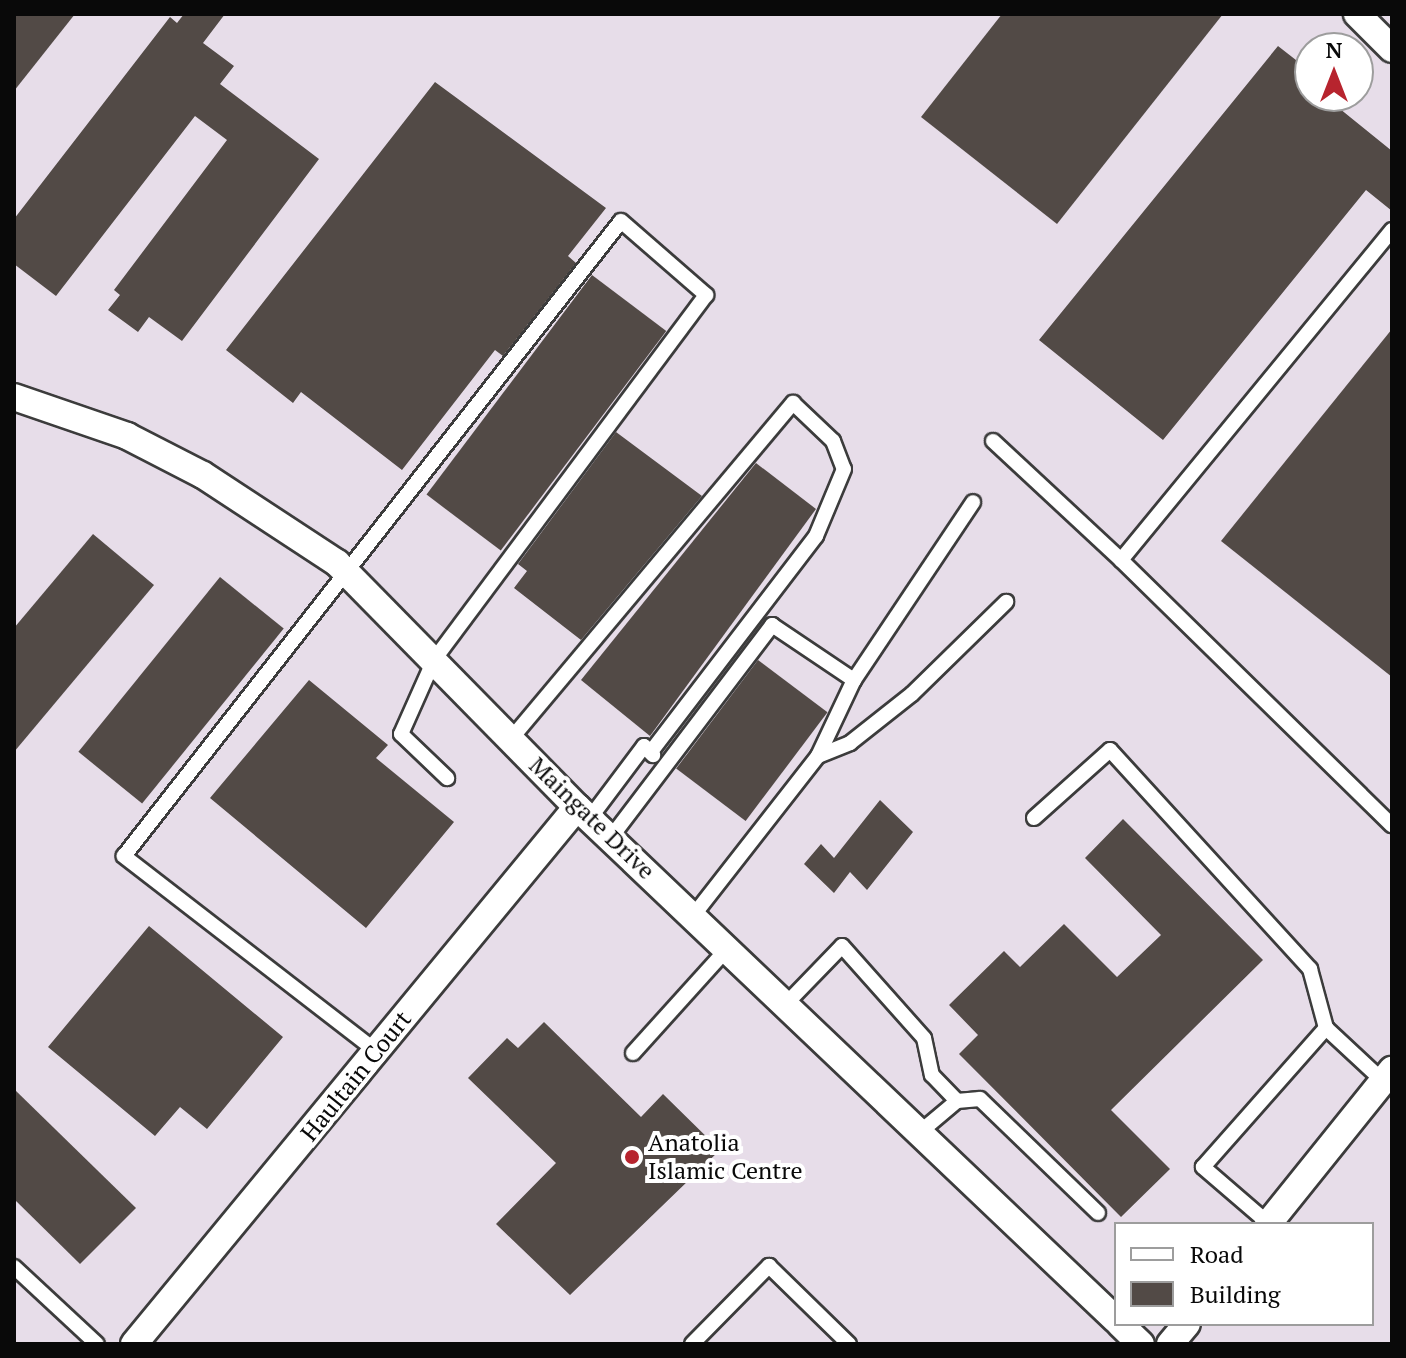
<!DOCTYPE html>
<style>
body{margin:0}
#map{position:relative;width:1406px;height:1358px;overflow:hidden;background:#fff9e6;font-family:"PT Serif",serif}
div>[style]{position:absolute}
.industrial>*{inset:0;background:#e7dde9}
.building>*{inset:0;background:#524a46;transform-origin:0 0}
.roads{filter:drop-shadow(2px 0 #3c3c3c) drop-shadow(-2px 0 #3c3c3c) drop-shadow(0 2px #3c3c3c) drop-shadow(0 -2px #3c3c3c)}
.lane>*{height:14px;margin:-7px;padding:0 7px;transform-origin:7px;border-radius:7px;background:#fff}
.street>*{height:26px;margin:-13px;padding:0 13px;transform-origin:13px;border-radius:13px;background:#fff}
.dots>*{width:22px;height:22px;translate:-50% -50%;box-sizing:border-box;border:4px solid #fff;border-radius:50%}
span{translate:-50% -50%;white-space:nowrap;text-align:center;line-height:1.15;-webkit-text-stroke:8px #fff;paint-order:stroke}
.street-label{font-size:24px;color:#090909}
.poi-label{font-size:24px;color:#090909}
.left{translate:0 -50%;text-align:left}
.frame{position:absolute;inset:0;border:16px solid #090909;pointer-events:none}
.legend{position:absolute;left:1114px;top:1222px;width:260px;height:104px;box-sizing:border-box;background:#fff;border:2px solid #9d9d9d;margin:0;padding:10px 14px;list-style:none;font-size:24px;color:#090909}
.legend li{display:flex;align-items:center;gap:16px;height:40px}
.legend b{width:40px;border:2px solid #9d9d9d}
.north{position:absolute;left:1294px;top:32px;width:80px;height:80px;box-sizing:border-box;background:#fff;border:2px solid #9d9d9d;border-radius:50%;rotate:0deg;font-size:22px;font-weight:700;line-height:32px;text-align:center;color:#090909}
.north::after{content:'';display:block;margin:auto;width:28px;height:36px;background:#b7242e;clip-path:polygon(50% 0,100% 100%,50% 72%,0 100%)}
</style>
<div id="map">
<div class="industrial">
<i style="clip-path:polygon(evenodd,14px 14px,1392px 14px,1392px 1344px,14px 1344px,14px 14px,1310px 48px,1358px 48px,1358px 96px,1310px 96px,1310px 48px,14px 14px,1116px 1224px,1372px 1224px,1372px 1324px,1116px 1324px,1116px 1224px)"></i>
</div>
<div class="building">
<i style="clip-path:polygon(14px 14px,75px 14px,14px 91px)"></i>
<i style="clip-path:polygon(184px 14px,225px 14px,203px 43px,234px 66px,220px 84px,319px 159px,182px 341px,149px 317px,138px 332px,108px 310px,120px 295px,114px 290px,227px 140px,195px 116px,56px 296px,14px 264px,14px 219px,170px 17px,177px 23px)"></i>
<i style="clip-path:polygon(1002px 14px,1223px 14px,1057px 224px,921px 117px)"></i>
<i style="clip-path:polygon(1278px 46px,1310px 71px,1310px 96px,1324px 96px,1392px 151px,1392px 211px,1366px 190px,1163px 440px,1039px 340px)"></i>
<i style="clip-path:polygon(435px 82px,606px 208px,568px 256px,576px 263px,503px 356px,495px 350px,402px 470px,301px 392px,293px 403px,226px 350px)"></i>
<i style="left:592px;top:275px;width:93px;height:275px;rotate:37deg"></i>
<i style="clip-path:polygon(1392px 329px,1392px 677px,1221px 541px)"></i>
<i style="clip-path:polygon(616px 432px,702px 496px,581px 640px,514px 588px,527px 571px,518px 564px)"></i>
<i style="clip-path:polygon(756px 463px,816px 509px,650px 736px,581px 680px)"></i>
<i style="clip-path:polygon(93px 534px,154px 585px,14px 752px,14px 628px)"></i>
<i style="left:220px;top:577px;width:82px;height:225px;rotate:39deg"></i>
<i style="left:758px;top:660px;width:87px;height:136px;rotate:37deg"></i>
<i style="clip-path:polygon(309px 680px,388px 745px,376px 758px,454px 822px,366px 928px,210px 798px)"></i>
<i style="clip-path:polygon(880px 800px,913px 832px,867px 890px,850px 872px,834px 893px,804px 864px,821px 844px,834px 858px)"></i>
<i style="clip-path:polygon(1123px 819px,1263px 960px,1111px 1110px,1170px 1169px,1121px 1217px,959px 1054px,978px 1035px,949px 1005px,1004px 951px,1020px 967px,1064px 924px,1117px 977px,1161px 935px,1085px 858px)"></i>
<i style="clip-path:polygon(149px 926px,283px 1037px,207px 1129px,180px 1107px,155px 1136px,48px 1047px)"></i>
<i style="clip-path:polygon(544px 1022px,641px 1117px,663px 1094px,720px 1150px,570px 1295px,496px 1224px,556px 1163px,468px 1078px,507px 1038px,518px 1048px)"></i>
<i style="clip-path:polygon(14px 1089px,136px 1208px,80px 1264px,14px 1199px)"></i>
</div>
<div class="roads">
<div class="lane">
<i style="left:993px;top:441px;width:175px;rotate:42.9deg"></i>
<i style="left:1121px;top:560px;width:427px;rotate:-50.6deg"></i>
<i style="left:1121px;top:560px;width:379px;rotate:44.4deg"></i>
<i style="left:511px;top:739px;width:439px;rotate:-50deg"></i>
<i style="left:793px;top:403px;width:55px;rotate:43.5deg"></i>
<i style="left:833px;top:441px;width:30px;rotate:69deg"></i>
<i style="left:844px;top:469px;width:73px;rotate:112.7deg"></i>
<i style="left:816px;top:536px;width:272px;rotate:127.4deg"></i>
<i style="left:818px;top:756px;width:35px;rotate:-22deg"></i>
<i style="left:850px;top:743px;width:79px;rotate:-38.3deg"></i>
<i style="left:912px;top:694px;width:132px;rotate:-44.4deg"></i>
<i style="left:590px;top:818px;width:90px;rotate:-53.1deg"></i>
<i style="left:644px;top:746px;width:13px;rotate:45deg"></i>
<i style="left:1034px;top:818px;width:102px;rotate:-41.8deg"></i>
<i style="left:1110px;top:750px;width:297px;rotate:47.6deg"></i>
<i style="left:1310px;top:969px;width:61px;rotate:74.8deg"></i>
<i style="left:612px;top:836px;width:265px;rotate:-52.8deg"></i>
<i style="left:772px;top:625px;width:99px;rotate:33.9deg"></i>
<i style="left:693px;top:916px;width:203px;rotate:-52deg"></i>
<i style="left:818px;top:756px;width:84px;rotate:-64.7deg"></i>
<i style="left:854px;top:680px;width:214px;rotate:-56.2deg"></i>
<i style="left:785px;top:1005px;width:82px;rotate:-46deg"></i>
<i style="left:842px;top:946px;width:123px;rotate:48.3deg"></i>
<i style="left:924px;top:1038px;width:38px;rotate:78deg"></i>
<i style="left:932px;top:1075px;width:36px;rotate:46deg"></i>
<i style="left:957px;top:1101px;width:50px;rotate:139.9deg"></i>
<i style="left:376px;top:1051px;width:319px;rotate:-142.3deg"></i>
<i style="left:124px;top:856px;width:806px;rotate:-51.95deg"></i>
<i style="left:621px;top:221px;width:113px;rotate:41deg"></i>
<i style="left:706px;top:295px;width:455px;rotate:126.7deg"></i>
<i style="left:434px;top:660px;width:81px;rotate:114deg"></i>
<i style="left:401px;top:734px;width:64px;rotate:43.7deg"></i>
<i style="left:633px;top:1053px;width:140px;rotate:-47.9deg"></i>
<i style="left:957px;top:1101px;width:23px;rotate:-5deg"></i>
<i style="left:980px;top:1099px;width:164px;rotate:44deg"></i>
<i style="left:1268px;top:1223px;width:86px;rotate:-139.3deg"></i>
<i style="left:1203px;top:1167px;width:186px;rotate:-48.5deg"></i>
<i style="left:1326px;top:1028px;width:78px;rotate:42.9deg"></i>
<i style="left:14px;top:1267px;width:113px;rotate:42.9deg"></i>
<i style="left:692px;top:1344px;width:110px;rotate:-45.4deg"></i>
<i style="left:769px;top:1266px;width:112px;rotate:44.3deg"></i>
</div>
<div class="street">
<i style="left:1357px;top:14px;width:49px;rotate:45deg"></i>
<i style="left:14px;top:397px;width:120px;rotate:19deg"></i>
<i style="left:127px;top:436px;width:85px;rotate:27.2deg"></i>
<i style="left:203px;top:475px;width:160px;rotate:33.3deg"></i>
<i style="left:337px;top:563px;width:342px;rotate:45.5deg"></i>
<i style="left:577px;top:807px;width:744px;rotate:43.58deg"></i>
<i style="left:1268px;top:1224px;width:198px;rotate:-51.2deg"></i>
<i style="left:1120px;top:1324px;width:29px;rotate:44deg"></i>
<i style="left:134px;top:1344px;width:696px;rotate:-50.48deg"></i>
<i style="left:1170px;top:1344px;width:26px;rotate:-50deg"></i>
</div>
</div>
<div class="dots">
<i style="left:632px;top:1157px;background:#b7242e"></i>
</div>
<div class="street-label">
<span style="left:592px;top:818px;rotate:44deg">Maingate Drive</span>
<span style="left:356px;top:1076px;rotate:-51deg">Haultain Court</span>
</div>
<div class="poi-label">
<span class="left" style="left:648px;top:1157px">Anatolia<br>Islamic Centre</span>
</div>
<div class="frame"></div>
<ul class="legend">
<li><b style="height:10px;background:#fff"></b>Road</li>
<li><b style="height:22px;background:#524a46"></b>Building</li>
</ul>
<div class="north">N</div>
</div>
